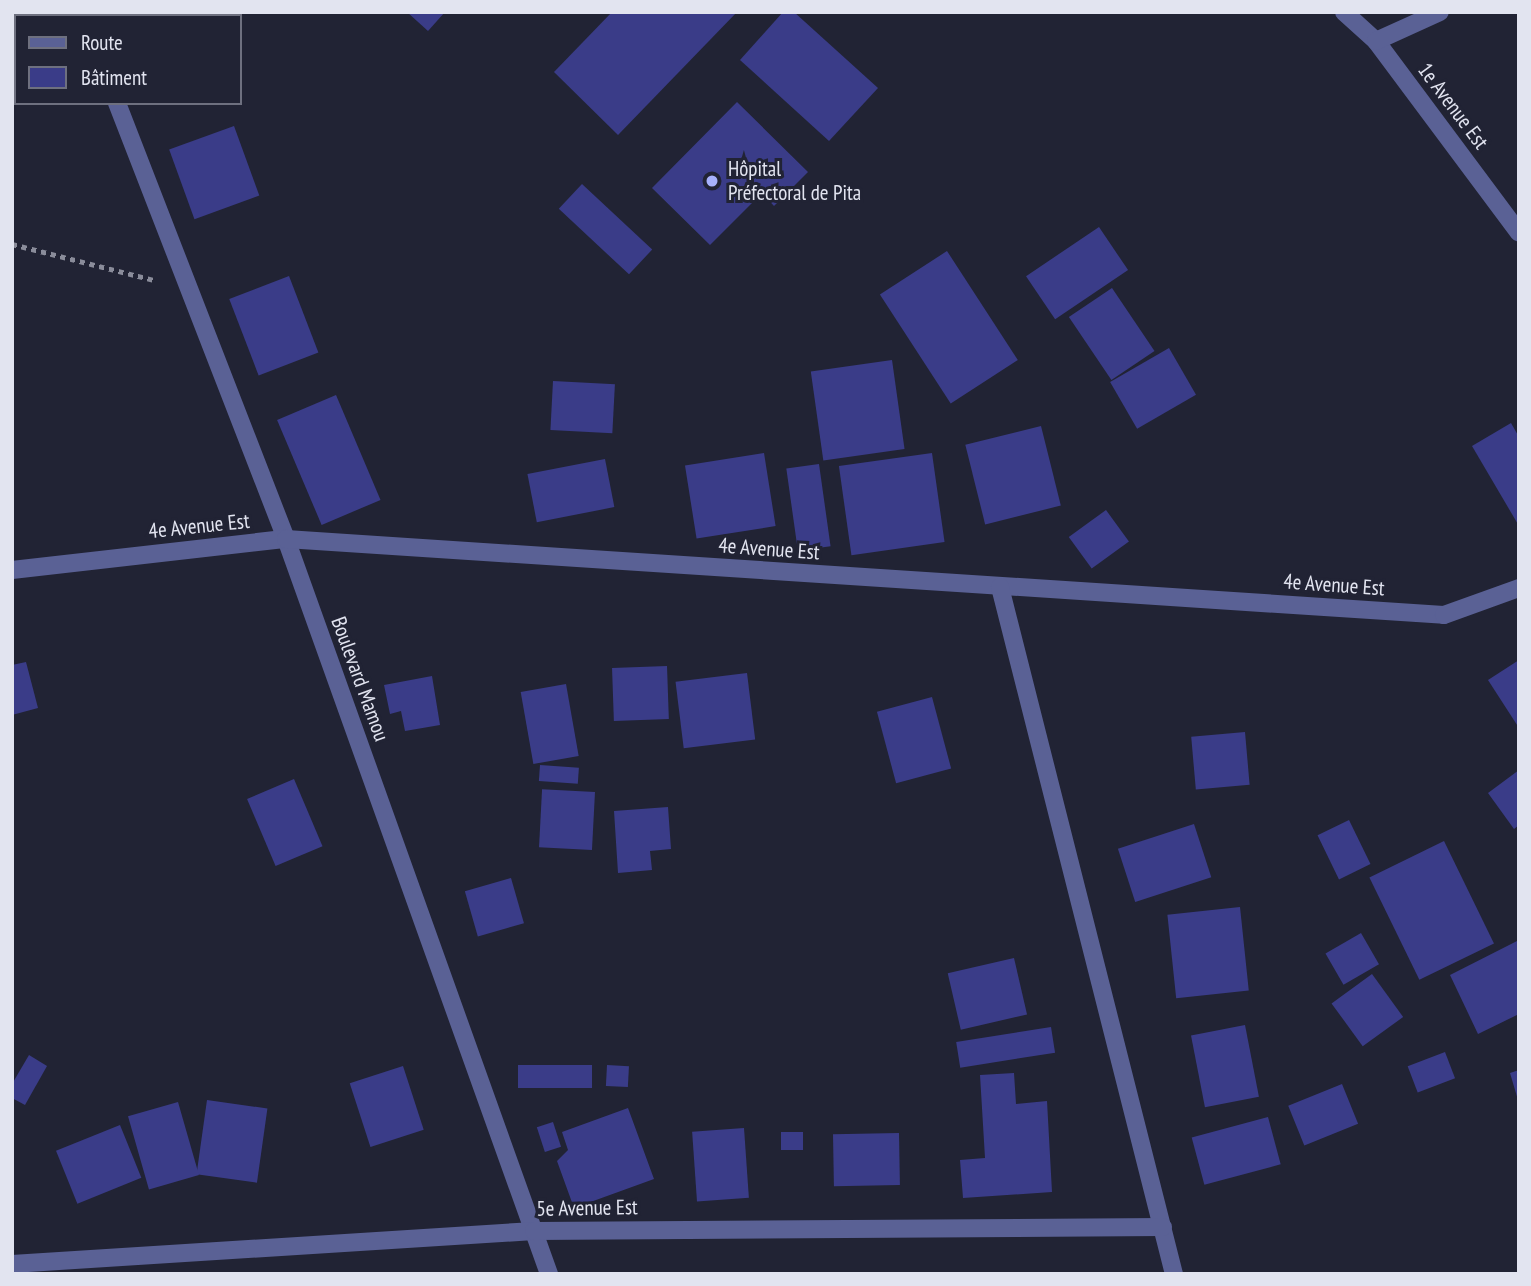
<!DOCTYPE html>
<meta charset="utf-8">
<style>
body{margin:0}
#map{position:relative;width:1531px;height:1286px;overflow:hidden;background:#212334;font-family:"PT Sans Narrow",sans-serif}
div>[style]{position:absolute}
.building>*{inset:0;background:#3a3c88;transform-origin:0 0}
.path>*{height:4.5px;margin-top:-2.25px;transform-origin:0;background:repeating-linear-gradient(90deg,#8a8c9a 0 5px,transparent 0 10px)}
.minor>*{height:18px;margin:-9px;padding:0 9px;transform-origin:9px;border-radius:9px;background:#5a6195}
.dots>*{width:19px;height:19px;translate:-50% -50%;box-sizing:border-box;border:4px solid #212334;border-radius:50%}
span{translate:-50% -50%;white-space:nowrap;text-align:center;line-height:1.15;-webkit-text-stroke:6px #212334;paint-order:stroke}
.street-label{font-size:21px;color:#e2e4f0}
.poi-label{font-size:21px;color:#e2e4f0}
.left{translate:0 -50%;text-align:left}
.frame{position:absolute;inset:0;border:14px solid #e2e4f0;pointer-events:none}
.legend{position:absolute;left:14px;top:14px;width:228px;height:91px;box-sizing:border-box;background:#212334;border:2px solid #6e707f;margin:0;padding:9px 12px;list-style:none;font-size:21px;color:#e2e4f0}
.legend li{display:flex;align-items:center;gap:14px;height:35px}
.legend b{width:35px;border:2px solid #6e707f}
</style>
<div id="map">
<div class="building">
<i style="clip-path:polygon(113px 12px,166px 12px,166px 13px,157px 16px,114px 16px)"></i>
<i style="clip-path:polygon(407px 12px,445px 12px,428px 31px)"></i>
<i style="clip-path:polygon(612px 12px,737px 12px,618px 135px,554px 72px)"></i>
<i style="clip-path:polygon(783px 12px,794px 12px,878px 88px,829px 141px,740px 60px)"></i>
<i style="clip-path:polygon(737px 102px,808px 172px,774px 206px,762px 193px,710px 245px,652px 188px)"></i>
<i style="left:234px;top:126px;width:74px;height:69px;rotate:70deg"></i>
<i style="left:582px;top:184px;width:96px;height:34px;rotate:43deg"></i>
<i style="left:1099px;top:227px;width:52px;height:88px;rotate:56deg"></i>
<i style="left:947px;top:251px;width:130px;height:80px;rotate:57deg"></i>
<i style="left:289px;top:276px;width:82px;height:64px;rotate:69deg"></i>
<i style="left:1112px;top:288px;width:76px;height:52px;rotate:56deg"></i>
<i style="left:1169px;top:348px;width:54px;height:68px;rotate:60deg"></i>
<i style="left:892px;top:360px;width:90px;height:82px;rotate:82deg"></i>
<i style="left:553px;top:381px;width:62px;height:49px;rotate:3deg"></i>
<i style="left:336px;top:395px;width:114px;height:64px;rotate:67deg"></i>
<i style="clip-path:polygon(1511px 423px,1519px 437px,1519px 526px,1472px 446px)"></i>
<i style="left:1041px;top:426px;width:82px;height:78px;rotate:76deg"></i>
<i style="left:764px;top:453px;width:74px;height:80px;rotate:81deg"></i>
<i style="left:932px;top:453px;width:90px;height:94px;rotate:82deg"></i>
<i style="left:605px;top:459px;width:49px;height:79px;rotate:79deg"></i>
<i style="left:819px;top:464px;width:83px;height:33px;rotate:82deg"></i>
<i style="left:1106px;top:510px;width:39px;height:46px;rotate:54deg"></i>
<i style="clip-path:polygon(1519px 660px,1519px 728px,1488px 680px)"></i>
<i style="clip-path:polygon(26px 662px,38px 708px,12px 715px,12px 665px)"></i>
<i style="left:667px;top:666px;width:53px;height:55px;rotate:88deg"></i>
<i style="left:747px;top:673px;width:67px;height:72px;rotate:83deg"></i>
<i style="clip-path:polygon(432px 676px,440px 725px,405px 731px,401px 711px,390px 714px,384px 685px)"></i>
<i style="left:566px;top:684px;width:73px;height:46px;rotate:80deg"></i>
<i style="left:932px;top:697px;width:74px;height:57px;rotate:75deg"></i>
<i style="left:1245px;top:732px;width:53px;height:54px;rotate:85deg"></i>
<i style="left:540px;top:765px;width:39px;height:16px;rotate:4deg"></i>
<i style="clip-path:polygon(1519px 770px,1519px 825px,1514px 829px,1488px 793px)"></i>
<i style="left:294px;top:779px;width:73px;height:51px;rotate:67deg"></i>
<i style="left:595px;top:792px;width:58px;height:53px;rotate:93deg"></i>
<i style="clip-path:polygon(668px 807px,671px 849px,650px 851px,652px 870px,618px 873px,614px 811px)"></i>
<i style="left:1349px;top:820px;width:49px;height:35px;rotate:64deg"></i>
<i style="left:1194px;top:824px;width:56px;height:80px;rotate:72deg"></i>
<i style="left:1444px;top:841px;width:114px;height:83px;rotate:64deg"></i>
<i style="left:511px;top:878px;width:47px;height:48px;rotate:74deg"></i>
<i style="left:1240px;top:907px;width:84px;height:73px;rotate:84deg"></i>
<i style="left:1361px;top:933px;width:36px;height:41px;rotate:60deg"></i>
<i style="clip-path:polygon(1519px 940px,1519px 1014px,1478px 1034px,1450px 975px)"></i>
<i style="left:1014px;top:958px;width:58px;height:68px;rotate:77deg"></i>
<i style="left:1372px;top:974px;width:53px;height:50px;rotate:54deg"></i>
<i style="left:1245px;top:1025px;width:73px;height:55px;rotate:79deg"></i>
<i style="left:1051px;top:1027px;width:26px;height:96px;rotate:81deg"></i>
<i style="left:1445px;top:1052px;width:28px;height:40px;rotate:69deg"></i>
<i style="clip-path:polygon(29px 1055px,47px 1066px,25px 1105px,12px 1098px,12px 1084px)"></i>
<i style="left:518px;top:1065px;width:74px;height:23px"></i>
<i style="left:607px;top:1065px;width:22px;height:21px;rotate:3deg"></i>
<i style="left:403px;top:1066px;width:67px;height:56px;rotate:72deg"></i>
<i style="clip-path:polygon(1519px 1070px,1519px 1100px,1518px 1100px,1510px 1073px)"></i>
<i style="clip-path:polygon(1014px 1073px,1016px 1104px,1047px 1101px,1052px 1192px,963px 1198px,960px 1160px,985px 1158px,980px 1075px)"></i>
<i style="left:1342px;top:1084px;width:43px;height:58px;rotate:68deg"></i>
<i style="left:207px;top:1100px;width:61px;height:75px;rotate:8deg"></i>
<i style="left:178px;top:1102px;width:76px;height:52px;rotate:74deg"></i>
<i style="clip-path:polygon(628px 1108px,654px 1179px,574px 1208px,557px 1161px,568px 1150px,562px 1132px)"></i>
<i style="left:1268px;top:1117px;width:49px;height:79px;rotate:75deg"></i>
<i style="left:553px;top:1122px;width:26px;height:17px;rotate:72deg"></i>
<i style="left:120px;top:1125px;width:57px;height:69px;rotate:68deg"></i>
<i style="left:744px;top:1128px;width:70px;height:52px;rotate:86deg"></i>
<i style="left:803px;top:1132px;width:18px;height:22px;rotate:90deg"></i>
<i style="left:899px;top:1133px;width:52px;height:66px;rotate:89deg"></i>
</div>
<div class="path">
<i style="left:12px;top:244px;width:146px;rotate:14.2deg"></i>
</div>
<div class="minor">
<i style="left:82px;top:12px;width:4px;rotate:76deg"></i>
<i style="left:1344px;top:12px;width:43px;rotate:42.2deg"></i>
<i style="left:1376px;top:41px;width:239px;rotate:53.3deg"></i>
<i style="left:1376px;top:41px;width:70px;rotate:-24.4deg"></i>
<i style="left:117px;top:103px;width:468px;rotate:68.8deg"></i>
<i style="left:286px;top:539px;width:781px;rotate:70.31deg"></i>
<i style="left:12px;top:570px;width:276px;rotate:-6.5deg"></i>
<i style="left:286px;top:539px;width:1160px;rotate:3.75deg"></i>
<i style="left:1444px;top:615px;width:80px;rotate:-19.8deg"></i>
<i style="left:1000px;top:587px;width:709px;rotate:75.79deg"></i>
<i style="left:12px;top:1264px;width:523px;rotate:-3.62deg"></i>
<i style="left:534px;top:1231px;width:629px;rotate:-0.36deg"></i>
</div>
<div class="dots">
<i style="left:712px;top:181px;background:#a7b1fc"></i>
</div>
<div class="street-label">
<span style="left:1453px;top:106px;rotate:53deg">1e Avenue Est</span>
<span style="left:199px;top:526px;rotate:-6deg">4e Avenue Est</span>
<span style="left:769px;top:549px;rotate:4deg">4e Avenue Est</span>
<span style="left:1334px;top:585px;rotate:4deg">4e Avenue Est</span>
<span style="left:360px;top:679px;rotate:70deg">Boulevard Mamou</span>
<span style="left:587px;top:1208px;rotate:-1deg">5e Avenue Est</span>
</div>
<div class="poi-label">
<span class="left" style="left:728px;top:181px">Hôpital<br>Préfectoral de Pita</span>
</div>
<div class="frame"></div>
<ul class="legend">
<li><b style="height:9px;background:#5a6195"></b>Route</li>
<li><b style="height:19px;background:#3a3c88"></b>Bâtiment</li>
</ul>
</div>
